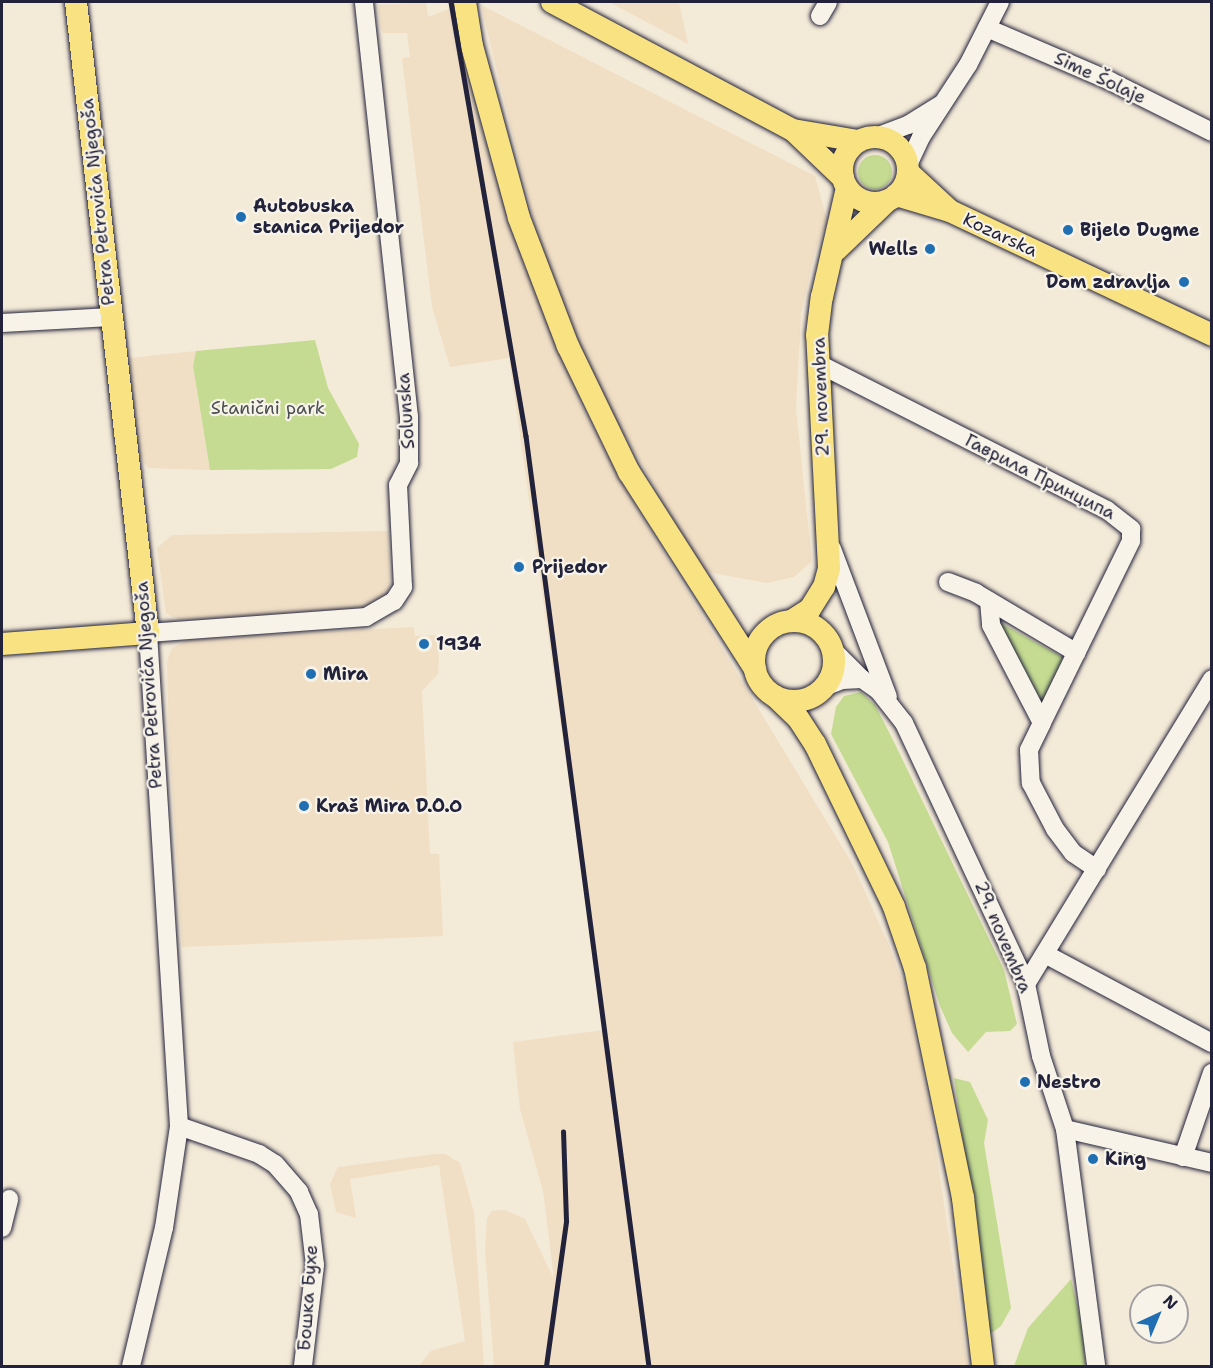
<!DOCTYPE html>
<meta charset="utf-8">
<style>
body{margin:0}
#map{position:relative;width:1213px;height:1368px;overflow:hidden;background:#f4ead8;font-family:"Shantell Sans",sans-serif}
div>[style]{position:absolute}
.built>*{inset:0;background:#f0dfc5}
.green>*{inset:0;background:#c4db91}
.round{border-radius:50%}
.roads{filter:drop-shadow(0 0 2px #22223b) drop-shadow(0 0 2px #22223b)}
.minor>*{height:18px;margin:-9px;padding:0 9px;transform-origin:9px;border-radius:9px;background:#f7f3e8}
.major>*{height:22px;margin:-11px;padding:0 11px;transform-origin:11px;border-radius:11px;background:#f8e281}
.major>.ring{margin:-11px;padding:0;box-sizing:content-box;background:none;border:22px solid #f8e281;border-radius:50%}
.rail>*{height:4.5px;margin:-2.25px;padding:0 2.25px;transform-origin:2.25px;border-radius:2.25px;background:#22223b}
.dots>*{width:16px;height:16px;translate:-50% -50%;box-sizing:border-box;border:3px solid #f7f3e8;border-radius:50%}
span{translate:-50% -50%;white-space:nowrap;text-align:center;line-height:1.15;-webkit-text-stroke:4.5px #f7f3e8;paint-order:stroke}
.street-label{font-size:18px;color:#22223b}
.poi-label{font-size:18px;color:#22223b;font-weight:700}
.left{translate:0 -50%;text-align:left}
.right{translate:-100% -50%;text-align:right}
.park-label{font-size:18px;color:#4a5050}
.frame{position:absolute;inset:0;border:3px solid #22223b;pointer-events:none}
.north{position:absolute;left:1129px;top:1284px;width:60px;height:60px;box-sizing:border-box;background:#f7f3e8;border:2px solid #a29fa3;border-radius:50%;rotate:44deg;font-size:16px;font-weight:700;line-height:24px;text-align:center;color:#22223b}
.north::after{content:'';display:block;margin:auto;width:21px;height:27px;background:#1f6fb2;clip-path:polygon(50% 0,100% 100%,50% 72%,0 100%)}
</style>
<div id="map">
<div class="built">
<i style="clip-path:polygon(426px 2px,428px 17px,456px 6px,477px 111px,513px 235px,585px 412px,620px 480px,853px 865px,888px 943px,907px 994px,929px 1103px,968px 1366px,494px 1366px,485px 1250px,487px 1218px,492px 1211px,505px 1210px,525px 1219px,554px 1279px,543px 1191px,520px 1109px,513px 1042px,604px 1030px,509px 358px,450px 367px,432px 307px,402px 58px,410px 57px,407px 33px,383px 33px,380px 25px,378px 5px)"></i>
<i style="clip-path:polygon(609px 2px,679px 2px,688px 44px)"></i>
<i style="clip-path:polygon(481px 5px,815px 176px,827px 220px,814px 256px,801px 313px,796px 408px,812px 561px,794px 577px,767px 583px,702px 571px,600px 391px,542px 255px)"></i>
<i style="clip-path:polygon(196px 351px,193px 367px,210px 470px,148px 468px,137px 452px,129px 358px)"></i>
<i style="clip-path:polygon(388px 531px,390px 586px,387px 596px,366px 611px,179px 620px,166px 613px,157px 548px,172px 535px)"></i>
<i style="clip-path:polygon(414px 627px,415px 636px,436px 635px,439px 660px,438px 674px,422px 691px,430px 854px,439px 854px,443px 936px,182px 947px,169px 740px,167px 661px,172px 648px,191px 639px)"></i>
<i style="clip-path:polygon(435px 1154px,445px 1154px,460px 1163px,474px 1212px,484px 1366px,419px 1366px,431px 1351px,465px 1341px,439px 1165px,350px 1179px,356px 1218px,336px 1212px,330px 1184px,338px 1167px)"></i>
</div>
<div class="green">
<i class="round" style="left:858px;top:155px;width:34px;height:34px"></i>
<i style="clip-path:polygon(315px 340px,328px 388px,359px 444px,357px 457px,331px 469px,210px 470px,193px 366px,196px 351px)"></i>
<i style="clip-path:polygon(999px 622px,1064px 658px,1043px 704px)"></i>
<i style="clip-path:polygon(861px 692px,875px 705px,894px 742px,1004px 970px,1017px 1024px,1010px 1031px,986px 1032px,968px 1052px,952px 1033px,940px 1006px,888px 842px,831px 734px,836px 707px,844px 696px)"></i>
<i style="clip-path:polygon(954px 1078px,970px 1082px,988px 1120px,984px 1143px,1011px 1308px,1001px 1326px,990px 1334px)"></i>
<i style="clip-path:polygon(1071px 1279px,1083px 1331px,1085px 1366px,1014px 1366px,1028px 1328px)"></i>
</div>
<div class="roads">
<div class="minor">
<i style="left:820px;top:16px;width:16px;rotate:-60deg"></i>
<i style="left:987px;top:28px;width:134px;rotate:23.3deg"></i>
<i style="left:1110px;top:81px;width:114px;rotate:26.6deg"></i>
<i style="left:879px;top:136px;width:31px;rotate:-21deg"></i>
<i style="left:908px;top:125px;width:38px;rotate:-32deg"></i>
<i style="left:908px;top:165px;width:31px;rotate:-65deg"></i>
<i style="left:921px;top:137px;width:86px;rotate:-56.9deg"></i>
<i style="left:968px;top:65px;width:71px;rotate:-63.1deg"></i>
<i style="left:2px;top:323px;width:109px;rotate:-3.2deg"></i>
<i style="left:819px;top:364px;width:323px;rotate:26.9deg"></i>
<i style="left:1107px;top:510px;width:31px;rotate:38deg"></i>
<i style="left:1131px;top:529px;width:12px;rotate:90deg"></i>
<i style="left:1131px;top:541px;width:203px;rotate:116.1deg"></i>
<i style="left:832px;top:549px;width:158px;rotate:69.3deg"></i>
<i style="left:948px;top:582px;width:30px;rotate:21deg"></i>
<i style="left:976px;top:593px;width:117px;rotate:30.7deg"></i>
<i style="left:989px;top:601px;width:24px;rotate:85deg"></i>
<i style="left:991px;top:625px;width:110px;rotate:62.5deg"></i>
<i style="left:1042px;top:723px;width:30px;rotate:116deg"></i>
<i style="left:1029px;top:750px;width:33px;rotate:87deg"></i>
<i style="left:1031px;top:783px;width:52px;rotate:62.4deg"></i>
<i style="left:1055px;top:829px;width:30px;rotate:53deg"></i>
<i style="left:1073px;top:853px;width:29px;rotate:34deg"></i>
<i style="left:833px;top:650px;width:41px;rotate:45deg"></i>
<i style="left:862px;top:679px;width:19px;rotate:35deg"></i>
<i style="left:878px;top:690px;width:42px;rotate:51.8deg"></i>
<i style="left:904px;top:723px;width:288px;rotate:64.9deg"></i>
<i style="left:1026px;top:984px;width:74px;rotate:78.2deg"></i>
<i style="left:1041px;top:1056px;width:77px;rotate:71.8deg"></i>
<i style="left:1065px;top:1129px;width:239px;rotate:82.5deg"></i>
<i style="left:824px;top:687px;width:19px;rotate:-21deg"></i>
<i style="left:842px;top:680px;width:20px;rotate:-3deg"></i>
<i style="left:1045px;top:954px;width:189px;rotate:28.1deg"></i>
<i style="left:1026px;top:984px;width:357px;rotate:-58.6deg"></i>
<i style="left:179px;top:1126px;width:85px;rotate:19.3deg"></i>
<i style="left:259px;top:1154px;width:19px;rotate:32deg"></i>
<i style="left:275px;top:1164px;width:37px;rotate:49deg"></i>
<i style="left:299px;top:1192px;width:24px;rotate:66deg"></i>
<i style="left:309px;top:1214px;width:51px;rotate:83.3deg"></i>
<i style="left:315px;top:1265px;width:102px;rotate:96.8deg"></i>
<i style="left:1065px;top:1129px;width:151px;rotate:13deg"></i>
<i style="left:1183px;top:1157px;width:89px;rotate:-71deg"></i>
<i style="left:2px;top:1228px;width:30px;rotate:-76deg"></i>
<i style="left:131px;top:1366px;width:142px;rotate:-76.6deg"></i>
<i style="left:164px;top:1228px;width:103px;rotate:-81.6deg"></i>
<i style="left:179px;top:1126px;width:494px;rotate:-93.6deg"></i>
<i style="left:148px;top:633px;width:219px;rotate:-4.2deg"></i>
<i style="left:366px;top:617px;width:32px;rotate:-30deg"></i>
<i style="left:394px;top:601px;width:17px;rotate:-57deg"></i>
<i style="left:403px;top:587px;width:102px;rotate:-92.8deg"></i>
<i style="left:398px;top:485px;width:25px;rotate:-63deg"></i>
<i style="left:409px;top:463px;width:46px;rotate:-90deg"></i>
<i style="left:409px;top:417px;width:417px;rotate:-96.2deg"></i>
</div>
<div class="major">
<i style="left:465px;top:2px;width:45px;rotate:81deg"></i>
<i style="left:472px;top:46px;width:178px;rotate:74.7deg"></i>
<i style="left:519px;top:218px;width:137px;rotate:69.1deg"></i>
<i style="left:568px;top:346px;width:140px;rotate:64.2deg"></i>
<i style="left:629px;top:472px;width:234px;rotate:57.4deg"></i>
<i style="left:552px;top:2px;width:273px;rotate:28deg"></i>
<i style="left:793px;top:130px;width:66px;rotate:9.6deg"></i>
<i style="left:794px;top:131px;width:68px;rotate:43.8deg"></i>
<i class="ring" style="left:842px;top:137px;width:44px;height:44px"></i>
<i style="left:908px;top:172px;width:56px;rotate:42.8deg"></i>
<i style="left:896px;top:195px;width:56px;rotate:16.5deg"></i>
<i style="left:950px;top:211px;width:290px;rotate:25.3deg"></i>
<i style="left:836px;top:250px;width:71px;rotate:-43.9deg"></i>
<i style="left:793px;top:620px;width:20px;rotate:-33deg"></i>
<i style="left:810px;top:609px;width:26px;rotate:-58deg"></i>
<i style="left:824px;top:587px;width:20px;rotate:-75deg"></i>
<i style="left:829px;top:568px;width:233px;rotate:-92.9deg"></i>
<i style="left:817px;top:335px;width:38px;rotate:-83deg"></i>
<i style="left:822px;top:297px;width:112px;rotate:-77.1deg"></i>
<i class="ring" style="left:754px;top:621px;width:58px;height:58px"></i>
<i style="left:2px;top:644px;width:146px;rotate:-4.3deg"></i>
<i style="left:148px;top:633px;width:635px;rotate:-96.51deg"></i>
<i style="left:776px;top:697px;width:30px;rotate:44deg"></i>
<i style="left:798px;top:718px;width:31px;rotate:57deg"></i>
<i style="left:815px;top:744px;width:181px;rotate:64.1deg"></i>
<i style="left:894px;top:907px;width:65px;rotate:71deg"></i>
<i style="left:915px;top:968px;width:235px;rotate:78.2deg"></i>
<i style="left:963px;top:1198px;width:169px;rotate:83.2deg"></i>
</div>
</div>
<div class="rail">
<i style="left:451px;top:2px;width:440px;rotate:80.2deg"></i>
<i style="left:526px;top:436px;width:938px;rotate:82.47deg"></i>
<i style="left:546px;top:1366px;width:146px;rotate:-82.1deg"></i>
<i style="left:566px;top:1221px;width:89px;rotate:-91.9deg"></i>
</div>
<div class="dots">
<i style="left:241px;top:217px;background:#1f6fb2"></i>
<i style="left:1068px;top:230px;background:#1f6fb2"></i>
<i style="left:930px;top:249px;background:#1f6fb2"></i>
<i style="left:1184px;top:282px;background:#1f6fb2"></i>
<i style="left:519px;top:567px;background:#1f6fb2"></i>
<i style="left:424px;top:644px;background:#1f6fb2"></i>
<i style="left:311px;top:674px;background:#1f6fb2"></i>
<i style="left:304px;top:806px;background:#1f6fb2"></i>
<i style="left:1025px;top:1082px;background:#1f6fb2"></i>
<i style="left:1093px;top:1159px;background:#1f6fb2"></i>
</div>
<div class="street-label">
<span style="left:1100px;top:78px;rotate:25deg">Sime Šolaje</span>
<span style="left:98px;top:202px;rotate:-96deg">Petra Petrovića Njegoša</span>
<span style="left:1000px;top:235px;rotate:25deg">Kozarska</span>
<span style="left:821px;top:397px;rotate:-92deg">29. novembra</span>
<span style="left:406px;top:411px;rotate:-94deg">Solunska</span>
<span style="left:1040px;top:477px;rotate:27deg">Гаврила Принципа</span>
<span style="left:149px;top:685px;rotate:-94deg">Petra Petrovića Njegoša</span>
<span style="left:1003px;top:937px;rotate:67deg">29. novembra</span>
<span style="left:308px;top:1298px;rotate:-86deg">Бошка Бухе</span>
</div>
<div class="poi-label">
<span class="left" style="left:253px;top:217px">Autobuska<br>stanica Prijedor</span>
<span class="left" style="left:1080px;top:230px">Bijelo Dugme</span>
<span class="right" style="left:918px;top:249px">Wells</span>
<span class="right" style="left:1170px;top:282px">Dom zdravlja</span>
<span class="left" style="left:532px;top:567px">Prijedor</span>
<span class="left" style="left:436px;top:644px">1934</span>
<span class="left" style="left:323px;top:674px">Mira</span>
<span class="left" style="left:316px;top:806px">Kraš Mira D.O.O</span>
<span class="left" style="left:1037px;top:1082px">Nestro</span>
<span class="left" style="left:1105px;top:1159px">King</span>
</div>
<div class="park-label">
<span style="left:268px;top:408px">Stanični park</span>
</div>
<div class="frame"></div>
<div class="north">N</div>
</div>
